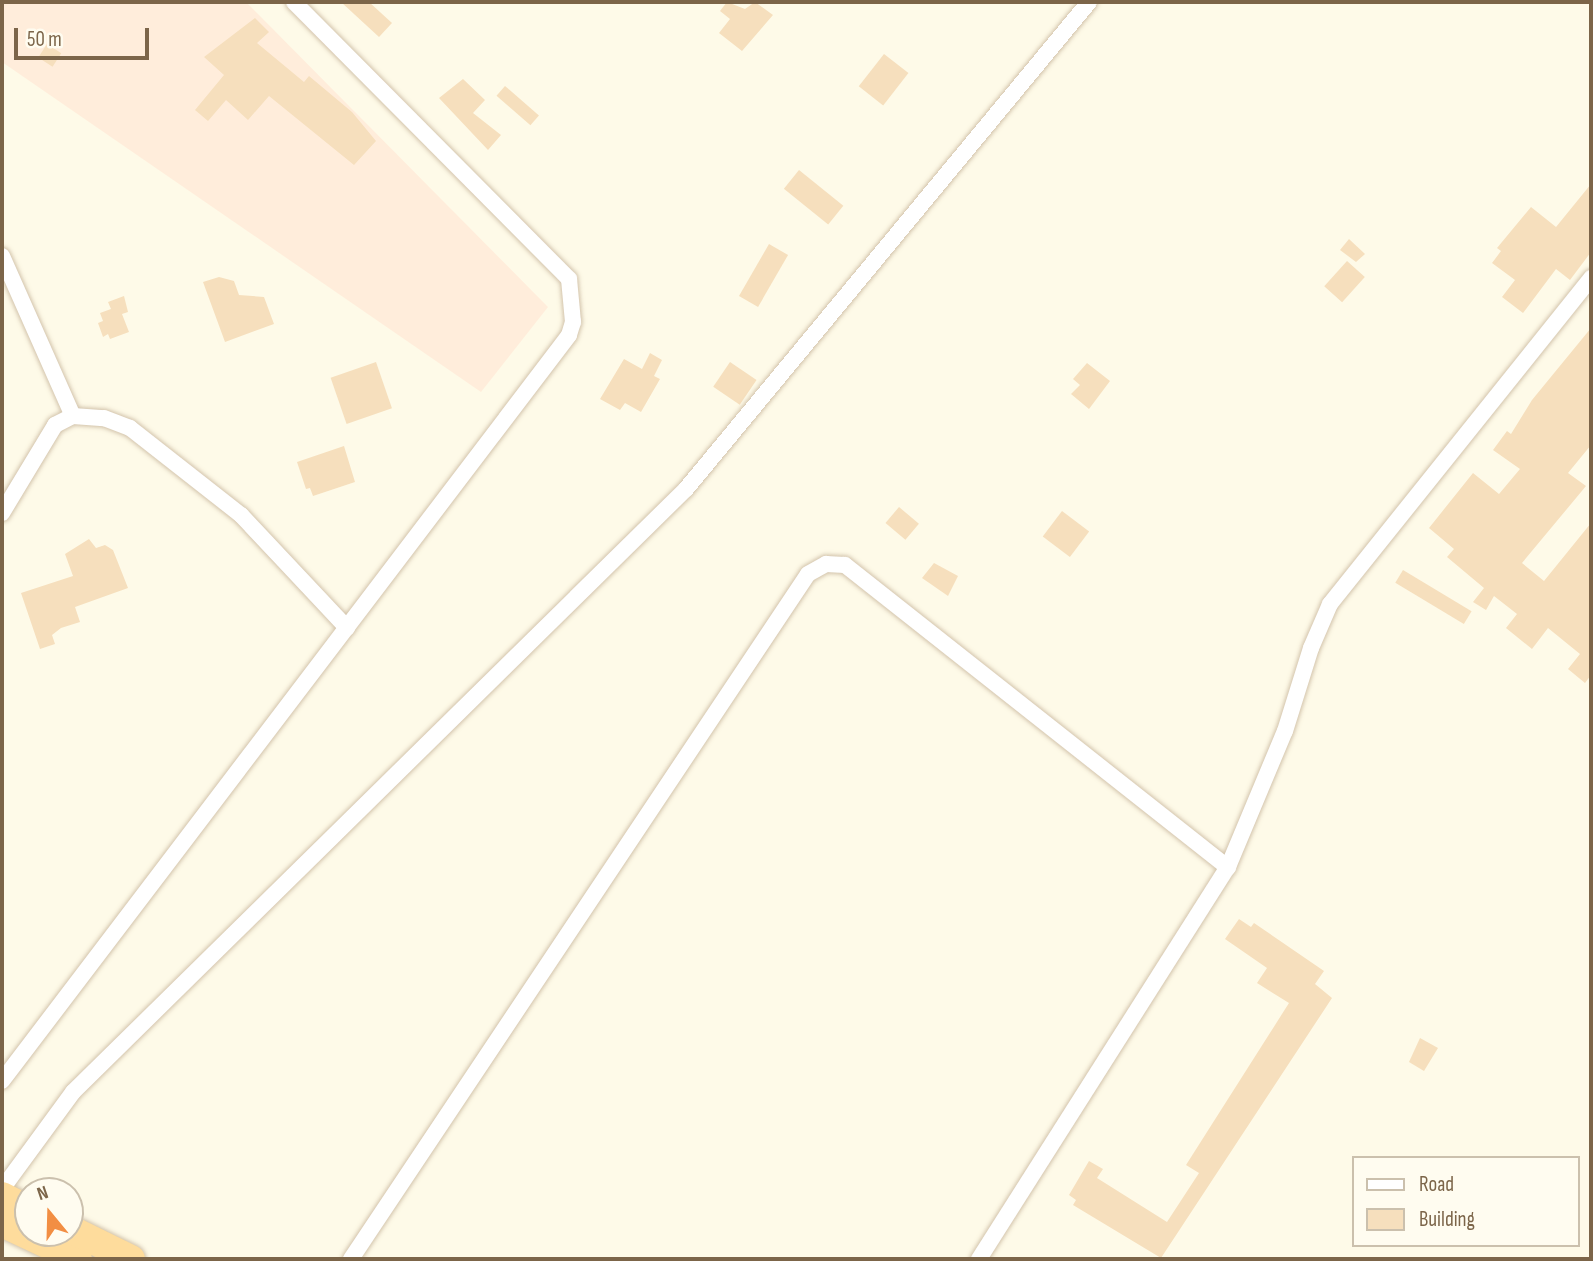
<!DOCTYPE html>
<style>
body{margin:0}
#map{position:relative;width:1593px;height:1261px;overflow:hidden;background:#fefae8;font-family:"Sofia Sans Condensed",sans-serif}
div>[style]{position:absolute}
.commercial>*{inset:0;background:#ffeddb}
.building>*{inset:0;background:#f6dfbd;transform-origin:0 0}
.roads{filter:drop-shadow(0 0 2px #d3c4ac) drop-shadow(0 0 2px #d3c4ac)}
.minor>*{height:16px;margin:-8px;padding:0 8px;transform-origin:8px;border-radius:8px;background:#fff}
.trunk>*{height:28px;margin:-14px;padding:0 14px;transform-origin:14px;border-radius:14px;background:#fedc9c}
span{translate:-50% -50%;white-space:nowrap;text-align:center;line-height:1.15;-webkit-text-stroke:6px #fffcf0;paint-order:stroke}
.frame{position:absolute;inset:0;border:4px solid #7c6549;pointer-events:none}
.legend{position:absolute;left:1352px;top:1156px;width:228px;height:91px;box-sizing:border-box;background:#fffcf0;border:2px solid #cbc0ad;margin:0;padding:9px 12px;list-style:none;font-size:21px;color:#7c6549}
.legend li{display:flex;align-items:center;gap:14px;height:35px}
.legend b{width:35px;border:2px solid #cbc0ad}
.north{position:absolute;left:14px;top:1177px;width:70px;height:70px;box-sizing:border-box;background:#fffcf0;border:2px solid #cbc0ad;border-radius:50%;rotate:341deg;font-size:19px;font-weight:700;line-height:28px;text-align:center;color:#7c6549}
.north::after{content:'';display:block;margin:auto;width:24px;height:32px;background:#f28e43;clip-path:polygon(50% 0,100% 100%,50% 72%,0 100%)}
.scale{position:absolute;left:14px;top:28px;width:135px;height:32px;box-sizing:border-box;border:4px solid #7c6549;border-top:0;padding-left:9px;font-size:21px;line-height:24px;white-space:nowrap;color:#7c6549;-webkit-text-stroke:5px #fffcf0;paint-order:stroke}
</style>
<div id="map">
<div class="commercial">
<i style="clip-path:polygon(2px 2px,246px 2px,548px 307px,481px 392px,2px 62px)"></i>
</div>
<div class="building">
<i style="clip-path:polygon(341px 2px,369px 2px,392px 23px,379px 37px)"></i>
<i style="clip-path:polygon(727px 2px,745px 9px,755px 2px,773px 15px,742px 51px,719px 33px,730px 19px,720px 11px)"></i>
<i style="clip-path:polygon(255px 18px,269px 32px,257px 43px,304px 82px,309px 76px,352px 112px,376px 141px,354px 165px,269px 96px,248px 120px,226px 100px,208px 121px,195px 110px,224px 75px,204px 57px)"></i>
<i style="left:47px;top:44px;width:17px;height:16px;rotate:33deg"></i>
<i style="left:884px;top:54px;width:31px;height:41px;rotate:38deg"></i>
<i style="clip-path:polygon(463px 79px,485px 100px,473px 113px,501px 135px,488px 150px,439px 98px)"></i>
<i style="left:505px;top:86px;width:45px;height:13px;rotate:41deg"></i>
<i style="left:799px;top:170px;width:57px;height:24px;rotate:39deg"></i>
<i style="clip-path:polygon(1591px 184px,1591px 252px,1570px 280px,1556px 269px,1523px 313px,1502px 297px,1515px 280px,1492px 263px,1501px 251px,1497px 248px,1531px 207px,1556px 227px)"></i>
<i style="clip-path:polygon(1349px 239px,1365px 254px,1356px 262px,1340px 250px)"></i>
<i style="left:769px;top:244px;width:22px;height:60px;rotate:30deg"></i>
<i style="left:1347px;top:261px;width:24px;height:34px;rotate:42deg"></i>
<i style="clip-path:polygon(219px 277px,234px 281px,239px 295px,264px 297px,274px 324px,225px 342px,203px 282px)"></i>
<i style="clip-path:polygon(124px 296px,128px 312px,122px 314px,129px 332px,110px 339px,108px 334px,103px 337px,98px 323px,103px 321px,100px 313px,111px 309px,108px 302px)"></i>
<i style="clip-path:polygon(1591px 328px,1591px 445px,1568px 473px,1586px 486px,1522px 563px,1544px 581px,1591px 523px,1591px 675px,1585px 683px,1568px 669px,1580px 654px,1548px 628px,1532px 649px,1506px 628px,1517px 614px,1494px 596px,1486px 610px,1473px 602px,1484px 588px,1447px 557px,1454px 549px,1429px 528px,1473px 473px,1499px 494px,1520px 469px,1493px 450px,1507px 431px,1511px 434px,1532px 400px)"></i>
<i style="clip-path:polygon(650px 353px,662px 360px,654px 376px,660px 379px,641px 412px,625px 403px,620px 410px,600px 399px,624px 359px,642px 369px)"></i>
<i style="left:376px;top:362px;width:49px;height:48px;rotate:71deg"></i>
<i style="left:730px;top:362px;width:32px;height:30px;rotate:34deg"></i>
<i style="clip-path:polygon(1087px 363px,1110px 381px,1089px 409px,1071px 394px,1080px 385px,1073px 379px)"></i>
<i style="clip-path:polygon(344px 446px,355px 482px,313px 496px,310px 488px,306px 489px,297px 462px)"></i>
<i style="left:899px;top:507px;width:26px;height:21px;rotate:40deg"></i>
<i style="left:1062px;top:511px;width:34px;height:32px;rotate:37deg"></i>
<i style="clip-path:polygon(89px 539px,96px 548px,105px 545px,113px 550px,128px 588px,75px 607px,80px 622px,61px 628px,52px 635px,55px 644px,40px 649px,21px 593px,73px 576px,65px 554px)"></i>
<i style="clip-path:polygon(934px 563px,958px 576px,948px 596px,922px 578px)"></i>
<i style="left:1403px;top:570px;width:80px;height:15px;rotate:31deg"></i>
<i style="clip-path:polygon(1239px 919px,1251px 927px,1254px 923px,1324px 971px,1315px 984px,1332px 998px,1161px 1258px,1073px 1205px,1076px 1200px,1069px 1195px,1089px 1161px,1103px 1169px,1097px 1178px,1167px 1222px,1199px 1173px,1186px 1165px,1289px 1003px,1257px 983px,1267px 968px,1225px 939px)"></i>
<i style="clip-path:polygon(1420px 1038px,1438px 1048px,1424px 1071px,1409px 1062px)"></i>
</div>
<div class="roads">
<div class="minor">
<i style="left:2px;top:256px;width:175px;rotate:66.1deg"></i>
<i style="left:2px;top:513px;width:103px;rotate:-58.9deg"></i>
<i style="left:55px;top:425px;width:20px;rotate:-27deg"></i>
<i style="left:73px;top:416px;width:31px;rotate:4deg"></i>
<i style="left:104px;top:418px;width:28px;rotate:21deg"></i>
<i style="left:130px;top:428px;width:141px;rotate:38.1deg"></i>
<i style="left:241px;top:515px;width:155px;rotate:46.8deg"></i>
<i style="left:2px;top:1081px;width:937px;rotate:-52.76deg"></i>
<i style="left:569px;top:335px;width:14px;rotate:-73deg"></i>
<i style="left:573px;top:322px;width:43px;rotate:-95.3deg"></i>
<i style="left:569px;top:279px;width:390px;rotate:-134.8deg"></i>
<i style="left:2px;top:1189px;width:120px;rotate:-53.8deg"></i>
<i style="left:73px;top:1092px;width:860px;rotate:-44.53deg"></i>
<i style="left:686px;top:489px;width:632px;rotate:-50.39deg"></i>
<i style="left:351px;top:1259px;width:823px;rotate:-56.29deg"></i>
<i style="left:808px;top:574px;width:21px;rotate:-29deg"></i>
<i style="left:826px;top:564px;width:19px;rotate:3deg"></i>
<i style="left:845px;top:565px;width:488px;rotate:38.3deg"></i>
<i style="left:979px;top:1259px;width:464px;rotate:-57.6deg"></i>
<i style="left:1228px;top:867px;width:147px;rotate:-67.3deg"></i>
<i style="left:1285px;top:731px;width:87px;rotate:-72.6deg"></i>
<i style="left:1311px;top:648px;width:48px;rotate:-66.6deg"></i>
<i style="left:1330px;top:604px;width:418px;rotate:-51.3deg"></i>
</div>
<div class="trunk">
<i style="left:2px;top:1196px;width:29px;rotate:27deg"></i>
<i style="left:2px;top:1223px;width:84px;rotate:25.3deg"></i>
<i style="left:70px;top:1229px;width:68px;rotate:26.2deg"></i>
</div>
</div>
<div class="frame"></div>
<ul class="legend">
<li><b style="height:9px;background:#fff"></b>Road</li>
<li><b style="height:19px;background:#f6dfbd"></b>Building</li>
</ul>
<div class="north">N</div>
<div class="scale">50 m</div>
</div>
